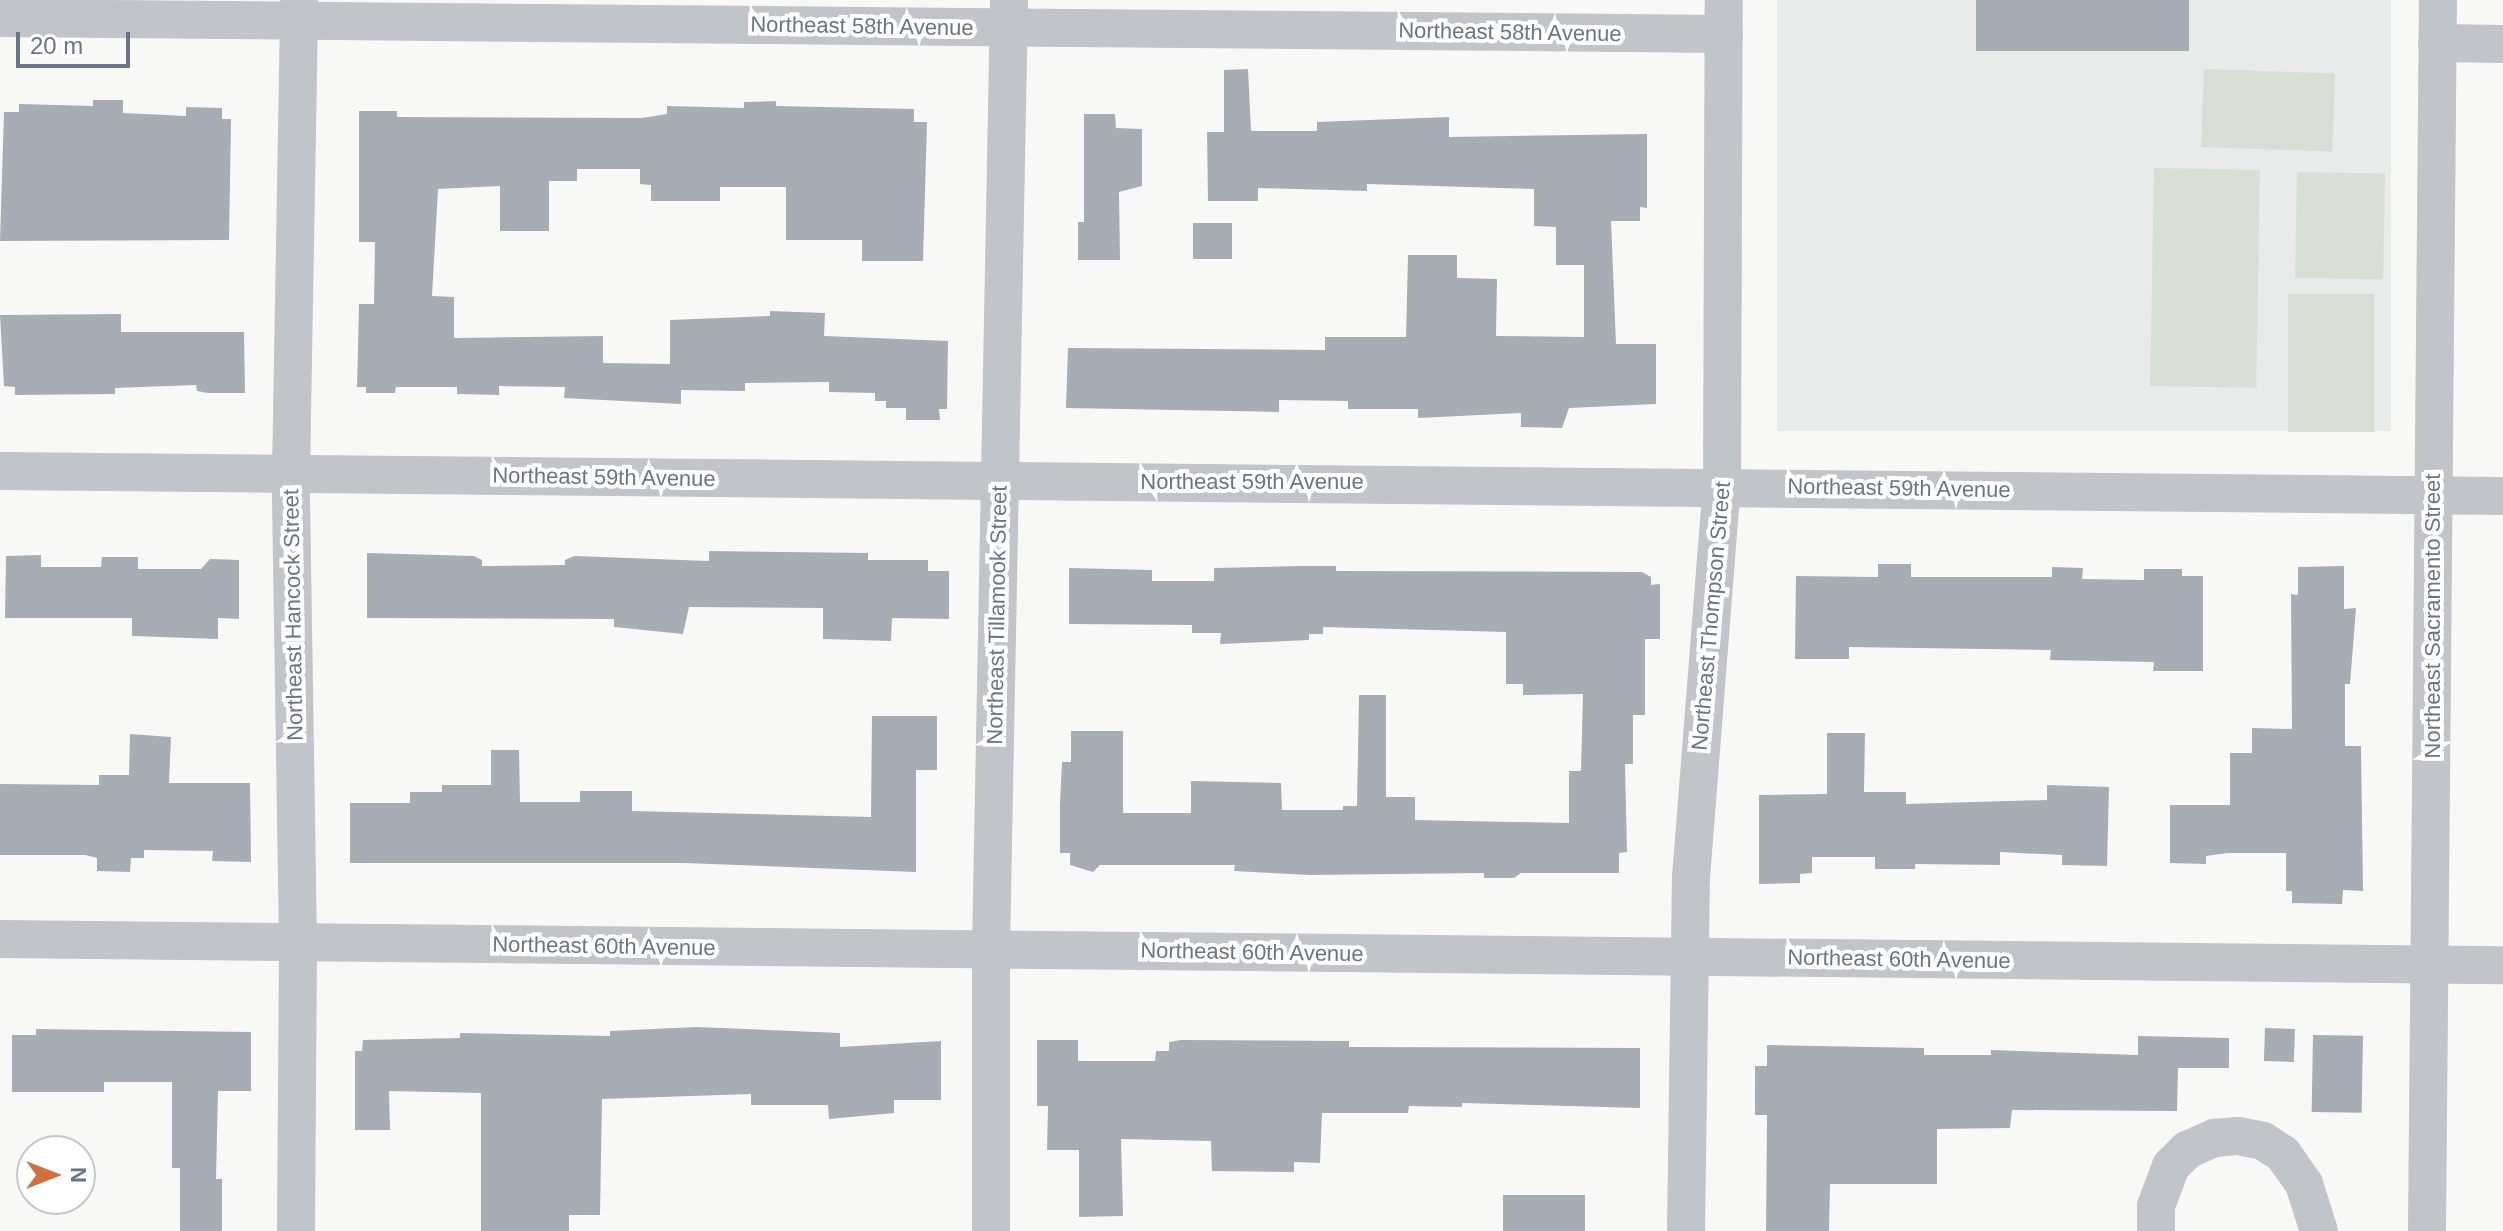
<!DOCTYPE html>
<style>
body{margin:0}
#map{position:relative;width:2503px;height:1231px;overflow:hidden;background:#f8f9f7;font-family:Helvetica,sans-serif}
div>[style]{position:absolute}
.built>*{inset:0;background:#e9eaea;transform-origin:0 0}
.green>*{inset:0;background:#d8ddd6;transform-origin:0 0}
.building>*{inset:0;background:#a7adb4;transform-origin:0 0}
.minor>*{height:38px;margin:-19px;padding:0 19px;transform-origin:19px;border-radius:19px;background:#c1c4c8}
span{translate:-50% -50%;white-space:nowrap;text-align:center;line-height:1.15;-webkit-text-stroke:8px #fff;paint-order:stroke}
.street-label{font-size:22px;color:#6b7684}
.north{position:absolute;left:16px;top:1135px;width:80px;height:80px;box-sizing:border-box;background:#fff;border:2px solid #c4c8ce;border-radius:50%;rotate:90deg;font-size:22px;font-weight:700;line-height:32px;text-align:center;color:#6b7684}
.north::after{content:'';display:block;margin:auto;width:28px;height:36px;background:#cf7240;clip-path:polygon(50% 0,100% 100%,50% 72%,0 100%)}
.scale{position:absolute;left:16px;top:32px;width:114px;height:36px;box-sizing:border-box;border:4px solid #6b7684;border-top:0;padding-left:10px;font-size:24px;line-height:28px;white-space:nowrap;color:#6b7684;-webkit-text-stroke:6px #fff;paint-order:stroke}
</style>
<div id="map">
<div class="built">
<i style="left:1777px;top:0;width:614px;height:431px"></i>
</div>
<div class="green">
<i style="left:2204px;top:69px;width:131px;height:78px;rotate:2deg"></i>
<i style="left:2154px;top:168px;width:106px;height:218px;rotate:1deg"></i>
<i style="left:2297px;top:172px;width:88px;height:106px;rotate:1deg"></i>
<i style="left:2288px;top:294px;width:86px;height:138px"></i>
</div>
<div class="building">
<i style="left:1976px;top:0;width:213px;height:51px"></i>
<i style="clip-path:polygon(1248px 69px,1251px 131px,1317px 131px,1317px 122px,1449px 117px,1449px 137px,1647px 134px,1647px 208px,1640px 207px,1640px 221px,1611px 221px,1616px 344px,1656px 344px,1656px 404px,1569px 408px,1562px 428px,1521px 427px,1521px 413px,1418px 418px,1418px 409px,1348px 409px,1348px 401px,1279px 400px,1279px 412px,1066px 408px,1068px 348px,1325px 350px,1325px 337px,1406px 337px,1408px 255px,1457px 255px,1457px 278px,1497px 279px,1496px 336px,1584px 337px,1584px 265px,1556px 265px,1556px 227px,1534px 226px,1534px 189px,1367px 184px,1367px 191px,1258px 188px,1258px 201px,1208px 201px,1207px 132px,1224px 132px,1224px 70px)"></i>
<i style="clip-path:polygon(93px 100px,123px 100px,123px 113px,186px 116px,186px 107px,222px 108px,222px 119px,231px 119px,229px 240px,0 241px,4px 112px,19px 112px,19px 104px,93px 106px)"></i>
<i style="clip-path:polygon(776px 101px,776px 106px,914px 109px,914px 122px,927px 122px,923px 261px,862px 261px,862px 240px,786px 240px,786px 187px,720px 187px,720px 201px,651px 201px,651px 185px,640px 184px,640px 169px,577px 169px,577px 181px,549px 181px,549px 231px,500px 231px,500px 186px,438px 189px,432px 296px,454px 297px,454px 338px,603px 336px,603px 363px,670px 364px,670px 320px,770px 316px,770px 311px,825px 313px,824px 336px,948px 341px,947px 409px,939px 409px,940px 420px,906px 420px,906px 408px,886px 408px,886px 401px,875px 401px,875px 393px,829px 392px,829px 382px,745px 383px,745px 391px,681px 390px,681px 404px,564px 398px,565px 387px,499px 386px,499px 395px,457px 394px,457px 387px,396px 387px,395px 393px,366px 393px,366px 387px,357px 387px,359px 304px,374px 304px,375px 242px,359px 242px,359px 111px,397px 111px,397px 117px,642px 118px,667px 114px,667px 106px,744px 108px,744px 102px)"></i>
<i style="clip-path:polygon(1084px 114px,1115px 114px,1116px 128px,1142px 129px,1142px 186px,1119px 192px,1120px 260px,1078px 260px,1078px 222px,1084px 222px)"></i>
<i style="left:1193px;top:223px;width:39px;height:36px"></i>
<i style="clip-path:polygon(121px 314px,121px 332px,244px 332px,245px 393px,208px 393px,197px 391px,196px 385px,115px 388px,115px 394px,15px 395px,15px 387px,4px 386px,0 315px)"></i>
<i style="clip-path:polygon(709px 551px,868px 553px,868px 560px,928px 560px,928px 571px,949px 571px,949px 619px,892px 618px,891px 641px,823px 639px,823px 608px,689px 607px,683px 634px,614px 627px,614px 619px,367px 618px,367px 553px,474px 556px,482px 560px,482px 566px,565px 565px,565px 560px,574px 556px,709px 561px)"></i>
<i style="clip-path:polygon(41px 555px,41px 567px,101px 567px,102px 557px,138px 557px,138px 569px,201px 569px,210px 559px,239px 560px,239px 619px,218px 618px,218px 639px,132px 636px,132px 618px,5px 618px,6px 556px)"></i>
<i style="clip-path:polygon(1878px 564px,1911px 564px,1911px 577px,2052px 577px,2052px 567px,2083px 568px,2082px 579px,2144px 580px,2144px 569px,2182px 569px,2182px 576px,2203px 576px,2203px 671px,2153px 671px,2154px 662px,2050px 660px,2051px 650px,1849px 647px,1849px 659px,1795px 659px,1796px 576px,1878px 577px)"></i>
<i style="clip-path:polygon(1300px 566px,1336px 566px,1336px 571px,1642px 572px,1651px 577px,1651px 585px,1660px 584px,1660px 639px,1645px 639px,1645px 715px,1633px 715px,1633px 764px,1625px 764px,1627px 852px,1619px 853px,1619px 873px,1521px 873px,1514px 878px,1484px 878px,1484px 873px,1310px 875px,1234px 871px,1235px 865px,1100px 865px,1093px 872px,1070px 865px,1070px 853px,1060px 853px,1060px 804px,1062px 762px,1071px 762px,1071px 731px,1123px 731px,1123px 813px,1191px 813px,1191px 781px,1281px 783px,1282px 810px,1343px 810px,1343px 806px,1357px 806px,1359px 695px,1386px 695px,1386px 797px,1415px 797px,1415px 820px,1569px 823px,1569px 771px,1581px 771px,1583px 694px,1523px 695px,1523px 684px,1506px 684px,1506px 632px,1323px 627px,1323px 634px,1309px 634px,1309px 640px,1220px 644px,1221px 633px,1192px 633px,1192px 625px,1069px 624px,1069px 568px,1152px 570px,1152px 581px,1214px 581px,1214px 568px)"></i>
<i style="clip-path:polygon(2344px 566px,2344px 609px,2356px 608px,2350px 684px,2345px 684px,2345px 746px,2361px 746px,2363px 891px,2343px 890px,2342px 904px,2292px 903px,2292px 891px,2286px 891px,2286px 853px,2228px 853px,2206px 856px,2206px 864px,2170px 863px,2170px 805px,2230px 805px,2230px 753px,2252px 753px,2252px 728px,2292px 729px,2291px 594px,2298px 595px,2298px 567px)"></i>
<i style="clip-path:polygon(872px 716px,937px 716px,937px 770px,916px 770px,916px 872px,684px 863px,350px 863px,350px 803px,410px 803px,410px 792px,442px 792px,442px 785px,491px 785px,491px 750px,519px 750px,520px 802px,580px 802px,580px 791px,632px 791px,632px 811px,871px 817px)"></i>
<i style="clip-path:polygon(1827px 733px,1865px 733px,1864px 792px,1906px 792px,1906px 804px,2047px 800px,2047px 785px,2109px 787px,2107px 866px,2062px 865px,2062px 855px,2000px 852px,2000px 865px,1915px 864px,1915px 869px,1875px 869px,1875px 857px,1812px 857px,1812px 873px,1800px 874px,1800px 883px,1759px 884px,1759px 795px,1827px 794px)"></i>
<i style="clip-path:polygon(130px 734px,171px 737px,169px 783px,250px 783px,251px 862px,212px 861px,213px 851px,144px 850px,144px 858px,131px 858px,130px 872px,97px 871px,97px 858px,85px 855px,0 855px,0 784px,99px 785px,99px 775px,129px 775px)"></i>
<i style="clip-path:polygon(696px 1027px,840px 1033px,840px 1047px,941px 1041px,941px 1100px,894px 1100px,894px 1113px,829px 1119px,828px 1105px,751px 1105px,751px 1094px,602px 1099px,600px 1215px,569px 1215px,569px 1231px,481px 1231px,481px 1093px,389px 1091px,390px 1130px,355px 1130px,355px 1051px,362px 1051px,363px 1040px,460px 1038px,460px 1033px,610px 1036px,610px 1031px)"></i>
<i style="left:2265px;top:1028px;width:30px;height:33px;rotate:2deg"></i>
<i style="clip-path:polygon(36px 1029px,251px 1032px,251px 1091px,218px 1091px,216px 1179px,222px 1179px,222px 1231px,180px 1231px,180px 1168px,172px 1168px,172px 1082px,104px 1082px,104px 1092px,12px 1092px,12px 1035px,36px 1035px)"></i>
<i style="left:2313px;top:1035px;width:50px;height:77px;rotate:1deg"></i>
<i style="clip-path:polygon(2138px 1036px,2229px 1038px,2229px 1068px,2178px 1068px,2177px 1111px,2012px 1110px,2010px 1128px,1937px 1129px,1937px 1184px,1830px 1184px,1829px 1231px,1766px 1231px,1767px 1115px,1755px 1115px,1755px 1066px,1767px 1066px,1767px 1045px,1924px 1048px,1924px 1055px,1991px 1055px,1991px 1050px,2138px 1055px)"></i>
<i style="clip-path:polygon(1037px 1040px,1078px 1040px,1078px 1061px,1155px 1061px,1156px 1051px,1169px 1051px,1169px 1042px,1181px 1040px,1349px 1041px,1349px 1047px,1640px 1048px,1640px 1108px,1462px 1103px,1462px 1107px,1409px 1106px,1408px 1113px,1322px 1113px,1320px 1163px,1294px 1162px,1294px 1172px,1212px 1171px,1211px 1141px,1121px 1139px,1123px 1216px,1079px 1217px,1079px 1150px,1047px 1150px,1048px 1106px,1037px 1106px)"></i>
<i style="left:1503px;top:1195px;width:82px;height:36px"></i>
</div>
<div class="minor">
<i style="left:0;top:18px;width:1724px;rotate:0.53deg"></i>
<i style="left:2437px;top:43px;width:66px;rotate:0.9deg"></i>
<i style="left:0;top:471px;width:2503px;rotate:0.57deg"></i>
<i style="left:0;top:939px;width:2503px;rotate:0.6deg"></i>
<i style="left:296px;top:1231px;width:288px;rotate:-89.6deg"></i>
<i style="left:298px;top:943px;width:469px;rotate:-90.9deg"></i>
<i style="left:291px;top:474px;width:474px;rotate:-89deg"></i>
<i style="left:991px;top:1231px;width:282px;rotate:-90deg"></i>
<i style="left:991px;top:949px;width:949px;rotate:-88.91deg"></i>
<i style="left:1686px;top:1231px;width:354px;rotate:-89.2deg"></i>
<i style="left:1691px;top:877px;width:392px;rotate:-85.5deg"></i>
<i style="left:1722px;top:486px;width:486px;rotate:-89.8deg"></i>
<i style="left:2156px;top:1231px;width:25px;rotate:-90deg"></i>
<i style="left:2156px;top:1206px;width:43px;rotate:-69.4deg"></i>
<i style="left:2171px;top:1166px;width:23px;rotate:-45deg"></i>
<i style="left:2187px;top:1150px;width:30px;rotate:-24deg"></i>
<i style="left:2214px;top:1138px;width:24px;rotate:-5deg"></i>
<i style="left:2238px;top:1136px;width:25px;rotate:11deg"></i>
<i style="left:2263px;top:1141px;width:24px;rotate:33deg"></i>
<i style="left:2283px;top:1154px;width:37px;rotate:55deg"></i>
<i style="left:2304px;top:1184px;width:49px;rotate:72.3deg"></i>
<i style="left:2427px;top:1231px;width:1231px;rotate:-89.49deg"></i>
</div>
<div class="street-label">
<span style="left:862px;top:26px;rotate:1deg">Northeast 58th Avenue</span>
<span style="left:1510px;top:32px;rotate:1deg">Northeast 58th Avenue</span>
<span style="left:604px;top:477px;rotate:1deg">Northeast 59th Avenue</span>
<span style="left:1252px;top:482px">Northeast 59th Avenue</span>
<span style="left:1899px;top:488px;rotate:1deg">Northeast 59th Avenue</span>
<span style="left:293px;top:615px;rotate:-91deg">Northeast Hancock Street</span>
<span style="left:997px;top:615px;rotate:-89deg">Northeast Tillamook Street</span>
<span style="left:1711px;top:616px;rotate:-85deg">Northeast Thompson Street</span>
<span style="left:2433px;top:616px;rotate:-90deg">Northeast Sacramento Street</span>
<span style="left:604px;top:946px;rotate:1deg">Northeast 60th Avenue</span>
<span style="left:1252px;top:952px;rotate:1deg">Northeast 60th Avenue</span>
<span style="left:1899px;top:959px;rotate:1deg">Northeast 60th Avenue</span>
</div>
<div class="north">N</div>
<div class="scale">20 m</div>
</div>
